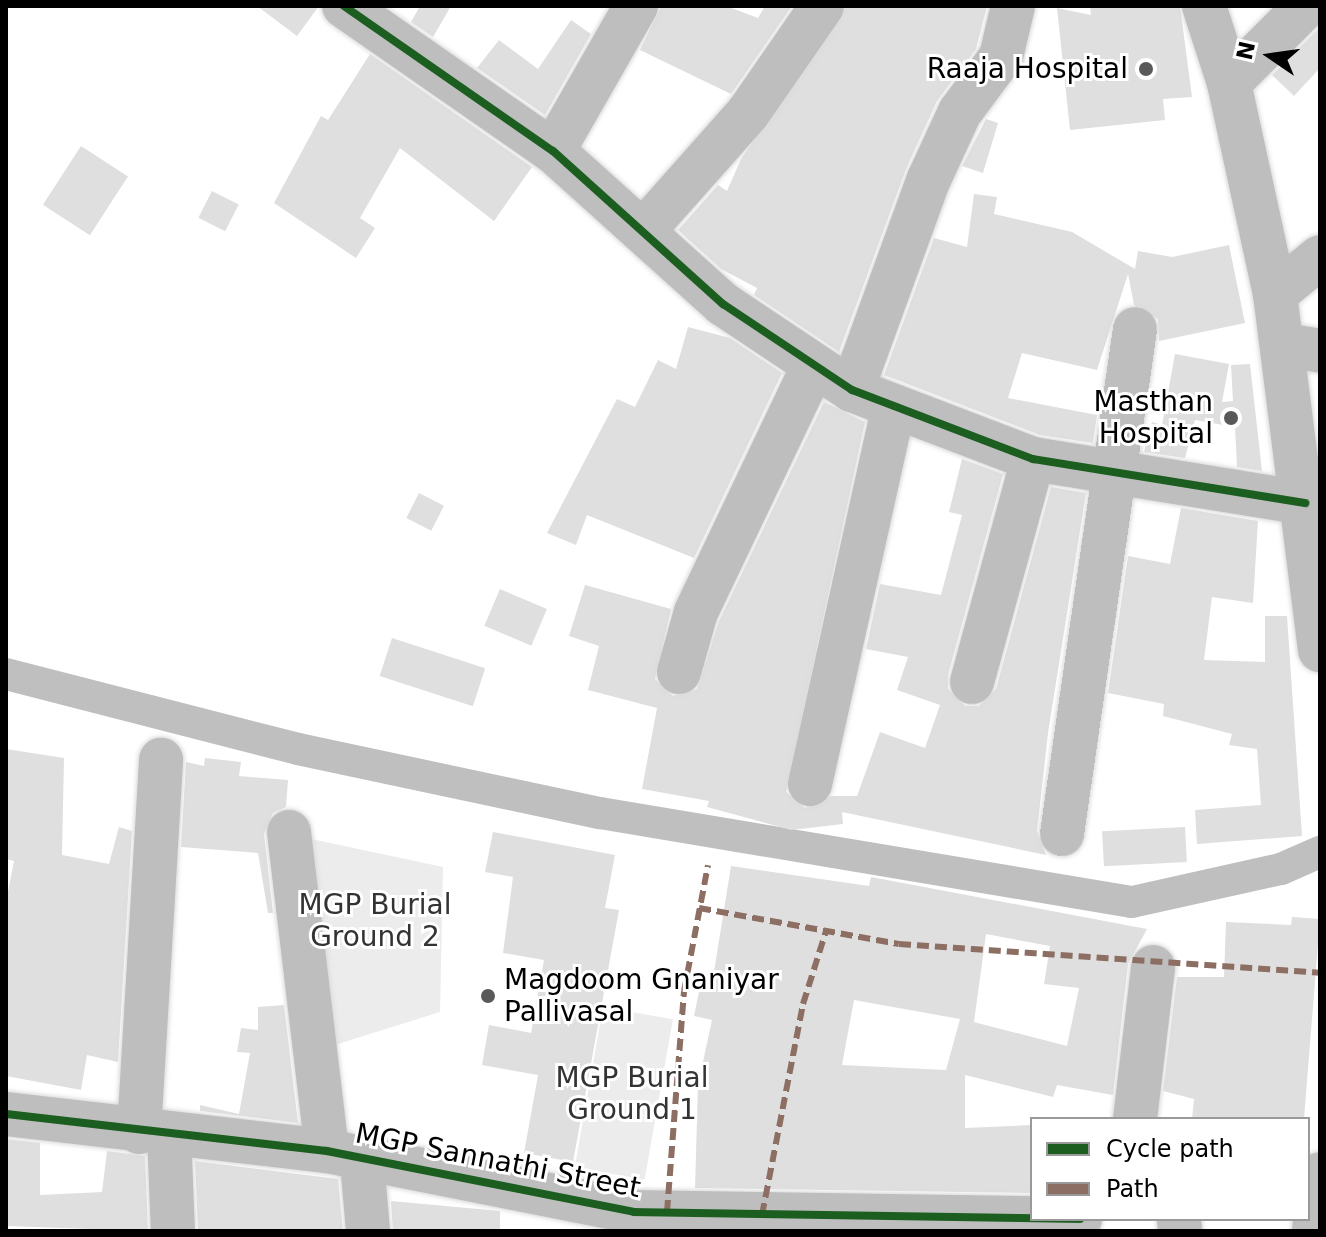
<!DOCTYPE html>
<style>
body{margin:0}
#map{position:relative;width:1326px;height:1237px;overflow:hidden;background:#fff;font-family:"DejaVu Sans",sans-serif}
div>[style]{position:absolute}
.green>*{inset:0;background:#ececec;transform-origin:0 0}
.canal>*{height:32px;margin:-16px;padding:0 16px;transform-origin:16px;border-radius:16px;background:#bfbfbf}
.building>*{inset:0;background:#dfdfdf;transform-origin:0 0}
.roads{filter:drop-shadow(0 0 2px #dbdbdb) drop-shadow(0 0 2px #dbdbdb)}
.minor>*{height:44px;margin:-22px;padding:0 22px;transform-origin:22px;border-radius:22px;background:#bebebe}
.major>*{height:44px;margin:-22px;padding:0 22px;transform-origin:22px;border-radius:22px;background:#bebebe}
.quiet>*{height:6px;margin-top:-3px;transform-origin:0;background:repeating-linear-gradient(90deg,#8d6e63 0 12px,transparent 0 18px)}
.cycleway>*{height:8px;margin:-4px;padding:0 4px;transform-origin:4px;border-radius:4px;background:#1b5e20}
.dots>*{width:22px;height:22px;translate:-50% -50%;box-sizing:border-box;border:4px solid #fff;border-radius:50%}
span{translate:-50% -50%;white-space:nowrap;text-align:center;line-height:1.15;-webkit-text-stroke:6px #fff;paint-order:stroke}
.poi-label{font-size:28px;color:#000}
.right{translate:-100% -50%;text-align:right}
.left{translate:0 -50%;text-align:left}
.park-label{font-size:28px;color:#333}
.street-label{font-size:28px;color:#000}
.frame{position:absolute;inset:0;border:8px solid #000;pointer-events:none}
.legend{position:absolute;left:1030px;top:1117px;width:280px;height:104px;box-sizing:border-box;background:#fff;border:2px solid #999;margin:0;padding:10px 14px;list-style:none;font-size:24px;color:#000}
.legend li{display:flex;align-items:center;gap:16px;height:40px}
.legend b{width:40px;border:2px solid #999}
.north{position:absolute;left:1230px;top:16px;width:80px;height:80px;-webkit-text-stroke:6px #fff;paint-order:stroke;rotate:283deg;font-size:22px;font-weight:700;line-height:32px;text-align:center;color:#000}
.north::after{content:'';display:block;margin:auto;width:28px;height:36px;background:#000;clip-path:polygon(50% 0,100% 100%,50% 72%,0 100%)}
</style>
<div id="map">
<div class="green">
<i style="clip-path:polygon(297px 836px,443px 867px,440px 1012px,322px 1049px)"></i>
<i style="left:603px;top:1007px;width:71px;height:163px;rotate:10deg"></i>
</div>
<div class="canal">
<i style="left:6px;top:674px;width:301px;rotate:14.4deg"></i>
<i style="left:298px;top:749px;width:309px;rotate:12deg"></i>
<i style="left:600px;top:813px;width:539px;rotate:9.5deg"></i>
<i style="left:1132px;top:902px;width:153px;rotate:-12.5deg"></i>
<i style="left:1281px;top:869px;width:43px;rotate:-23.6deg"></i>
</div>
<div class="building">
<i style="clip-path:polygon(257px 6px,319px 6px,297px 36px)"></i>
<i style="clip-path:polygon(420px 6px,451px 6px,433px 37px,411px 22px)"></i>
<i style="clip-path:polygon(661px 6px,726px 6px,758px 18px,765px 6px,792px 6px,731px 94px,640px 50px)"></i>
<i style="clip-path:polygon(847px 6px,987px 6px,976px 49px,937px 101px,906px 169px,839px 352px,754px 295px,757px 288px,721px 269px,678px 230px,718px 185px,727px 191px,741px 159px)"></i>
<i style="clip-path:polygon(1090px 6px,1180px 6px,1192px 97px,1163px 99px,1165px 120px,1070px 130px,1057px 8px,1091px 15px)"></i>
<i style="clip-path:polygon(571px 20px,591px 34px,545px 115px,477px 68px,499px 40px,538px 69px)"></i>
<i style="clip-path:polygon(1320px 27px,1320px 68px,1294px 96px,1272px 75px)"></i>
<i style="clip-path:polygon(370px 54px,532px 167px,494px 221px,400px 148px,360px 218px,375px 228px,356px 258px,274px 203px,321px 116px,328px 120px)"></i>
<i style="clip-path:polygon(986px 119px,998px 123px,983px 173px,962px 166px)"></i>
<i style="left:81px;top:146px;width:56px;height:70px;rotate:33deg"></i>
<i style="left:212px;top:191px;width:30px;height:30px;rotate:27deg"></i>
<i style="clip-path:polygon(974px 194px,997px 197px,994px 214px,1072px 232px,1135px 269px,1138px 251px,1172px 257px,1229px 245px,1245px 323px,1159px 341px,1158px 319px,1134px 305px,1128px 274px,1097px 370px,1022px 353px,1008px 398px,1097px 415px,1093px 443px,1040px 435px,884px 375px,934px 238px,967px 247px)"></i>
<i style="clip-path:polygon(688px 327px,730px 338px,782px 373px,694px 558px,587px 515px,576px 545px,547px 533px,617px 399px,635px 407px,658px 360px,676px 369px)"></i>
<i style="clip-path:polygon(1175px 354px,1229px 364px,1222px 402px,1233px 401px,1231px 365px,1250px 364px,1262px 471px,1237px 467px,1235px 427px,1195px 420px,1185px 458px,1144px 452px,1152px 422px,1162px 425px)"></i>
<i style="clip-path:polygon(824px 402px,865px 422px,786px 792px,805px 808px,831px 796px,857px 796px,880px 732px,925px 748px,940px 705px,897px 690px,908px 657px,866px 649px,880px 584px,941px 595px,962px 515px,949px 512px,962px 459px,1003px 474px,948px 675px,948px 689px,965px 706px,979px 706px,996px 689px,1051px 487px,1086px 493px,1048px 733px,1037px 831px,1046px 855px,842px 812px,843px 824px,791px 830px,707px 807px,709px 801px,642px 789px,657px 708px,588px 690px,599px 646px,569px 636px,585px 585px,671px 609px,655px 679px,673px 696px,697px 689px,719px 621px)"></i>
<i style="left:419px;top:493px;width:28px;height:28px;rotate:27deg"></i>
<i style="clip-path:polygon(1181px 508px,1258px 521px,1253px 603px,1212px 597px,1204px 660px,1265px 662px,1265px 616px,1287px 616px,1302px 836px,1197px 844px,1195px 810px,1261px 805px,1257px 749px,1229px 745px,1232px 734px,1163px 716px,1164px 704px,1108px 693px,1128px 556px,1170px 564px)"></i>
<i style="left:500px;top:589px;width:51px;height:40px;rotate:23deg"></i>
<i style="left:392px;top:638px;width:98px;height:40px;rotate:18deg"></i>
<i style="clip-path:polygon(6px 749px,64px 758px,62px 855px,109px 864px,119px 827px,132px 831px,118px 1062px,87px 1055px,81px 1090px,6px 1076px,6px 902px,14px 861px,6px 859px)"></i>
<i style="clip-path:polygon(205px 758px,241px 762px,239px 776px,288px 780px,286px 807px,273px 813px,264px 834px,273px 913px,268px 913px,258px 853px,181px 847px,186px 762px,204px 766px)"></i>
<i style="left:1185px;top:827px;width:35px;height:83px;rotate:87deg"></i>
<i style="clip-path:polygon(493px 832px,615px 855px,605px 908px,619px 910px,573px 1162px,524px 1153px,538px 1075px,482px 1065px,489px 1025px,531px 1033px,544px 960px,503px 953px,513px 877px,485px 872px)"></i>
<i style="clip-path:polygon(evenodd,731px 866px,869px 886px,871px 877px,1147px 929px,1128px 964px,1113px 1095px,1057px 1085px,1053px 1097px,965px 1075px,965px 1128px,1032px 1125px,1032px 1193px,695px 1188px,698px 1085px,712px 1020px,694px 1016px,701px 982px,712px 984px,731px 866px,986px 934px,1050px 946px,1044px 984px,1079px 988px,1067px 1046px,966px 1020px,974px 1022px,986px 934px,731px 866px,854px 1000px,960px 1019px,946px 1070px,842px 1065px,854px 1000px)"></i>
<i style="clip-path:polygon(1292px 917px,1320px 919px,1304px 1119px,1192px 1119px,1194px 1099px,1163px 1091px,1177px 977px,1224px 977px,1226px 922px,1291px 925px)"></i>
<i style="clip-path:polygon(284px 1005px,298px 1123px,200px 1111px,200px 1105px,239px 1114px,250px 1053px,237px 1052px,241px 1028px,258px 1030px,258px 1007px)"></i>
<i style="clip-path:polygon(6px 1139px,40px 1143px,40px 1195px,102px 1192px,107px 1151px,145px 1156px,148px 1231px,6px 1226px)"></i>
<i style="clip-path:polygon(195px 1161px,338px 1179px,343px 1231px,198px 1231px)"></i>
<i style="clip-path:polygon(391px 1201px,500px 1211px,500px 1231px,393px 1231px)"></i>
</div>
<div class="roads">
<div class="minor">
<i style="left:344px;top:6px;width:254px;rotate:34.8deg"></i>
<i style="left:553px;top:151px;width:229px;rotate:42deg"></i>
<i style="left:723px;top:304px;width:155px;rotate:33.7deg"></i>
<i style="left:852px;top:390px;width:194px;rotate:20.9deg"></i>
<i style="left:1033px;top:459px;width:276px;rotate:9.2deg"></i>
<i style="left:1229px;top:83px;width:109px;rotate:-45deg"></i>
<i style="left:553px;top:151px;width:167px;rotate:-60.2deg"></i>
<i style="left:645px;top:229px;width:155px;rotate:-48.4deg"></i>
<i style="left:748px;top:113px;width:130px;rotate:-55.3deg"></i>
<i style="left:1275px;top:294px;width:58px;rotate:-39.4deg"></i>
<i style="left:1284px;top:345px;width:36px;rotate:9deg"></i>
<i style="left:852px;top:390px;width:225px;rotate:-70deg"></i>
<i style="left:929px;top:179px;width:74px;rotate:-65.2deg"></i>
<i style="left:960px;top:112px;width:69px;rotate:-53.3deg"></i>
<i style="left:1001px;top:57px;width:52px;rotate:-76.8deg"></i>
<i style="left:679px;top:672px;width:62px;rotate:-74.2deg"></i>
<i style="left:696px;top:612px;width:269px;rotate:-64.5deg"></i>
<i style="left:972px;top:682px;width:231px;rotate:-74.7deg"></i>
<i style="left:810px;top:784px;width:387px;rotate:-77.5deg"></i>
<i style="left:289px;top:832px;width:321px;rotate:83.2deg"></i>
<i style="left:1062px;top:834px;width:510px;rotate:-81.77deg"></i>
<i style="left:6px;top:1114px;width:323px;rotate:6.6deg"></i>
<i style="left:327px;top:1151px;width:313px;rotate:11.2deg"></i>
<i style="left:634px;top:1212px;width:446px;rotate:0.9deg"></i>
<i style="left:1135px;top:1119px;width:153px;rotate:-83.2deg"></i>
<i style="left:139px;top:1132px;width:373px;rotate:-86.6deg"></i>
<i style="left:169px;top:1133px;width:98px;rotate:87.7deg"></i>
<i style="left:362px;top:1161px;width:70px;rotate:85.1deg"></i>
<i style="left:1179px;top:1219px;width:12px;rotate:85deg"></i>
</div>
<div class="major">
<i style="left:1204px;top:6px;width:81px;rotate:72deg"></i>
<i style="left:1229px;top:83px;width:216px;rotate:77.7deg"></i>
<i style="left:1275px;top:294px;width:359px;rotate:82.8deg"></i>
<i style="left:1314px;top:1231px;width:57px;rotate:-84deg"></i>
</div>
</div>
<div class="quiet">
<i style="left:699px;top:908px;width:203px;rotate:10.2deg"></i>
<i style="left:899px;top:944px;width:422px;rotate:3.9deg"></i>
<i style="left:667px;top:1212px;width:222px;rotate:-85.6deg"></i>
<i style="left:684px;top:991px;width:128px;rotate:-79.2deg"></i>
<i style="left:762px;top:1215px;width:215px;rotate:-79deg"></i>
<i style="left:803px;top:1004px;width:77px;rotate:-72.5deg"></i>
</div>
<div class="cycleway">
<i style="left:344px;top:6px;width:254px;rotate:34.8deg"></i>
<i style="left:553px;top:151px;width:229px;rotate:42deg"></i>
<i style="left:723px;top:304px;width:155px;rotate:33.7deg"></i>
<i style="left:852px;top:390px;width:194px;rotate:20.9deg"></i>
<i style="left:1033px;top:459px;width:276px;rotate:9.2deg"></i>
<i style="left:6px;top:1114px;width:323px;rotate:6.6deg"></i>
<i style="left:327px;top:1151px;width:313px;rotate:11.2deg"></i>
<i style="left:634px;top:1212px;width:446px;rotate:0.9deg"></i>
</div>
<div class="dots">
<i style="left:1146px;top:69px;background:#595959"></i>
<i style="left:1231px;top:418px;background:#595959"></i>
<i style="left:488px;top:996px;background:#595959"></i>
</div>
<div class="poi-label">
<span class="right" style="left:1128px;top:69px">Raaja Hospital</span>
<span class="right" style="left:1213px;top:418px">Masthan<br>Hospital</span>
<span class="left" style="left:504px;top:996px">Magdoom Gnaniyar<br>Pallivasal</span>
</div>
<div class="park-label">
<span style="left:375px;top:921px">MGP Burial<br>Ground 2</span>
<span style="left:632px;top:1094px">MGP Burial<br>Ground 1</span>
</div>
<div class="street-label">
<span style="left:498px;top:1161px;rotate:11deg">MGP Sannathi Street</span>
</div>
<div class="frame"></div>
<ul class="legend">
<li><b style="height:10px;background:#1b5e20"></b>Cycle path</li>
<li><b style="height:10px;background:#8d6e63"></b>Path</li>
</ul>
<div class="north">N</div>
</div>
